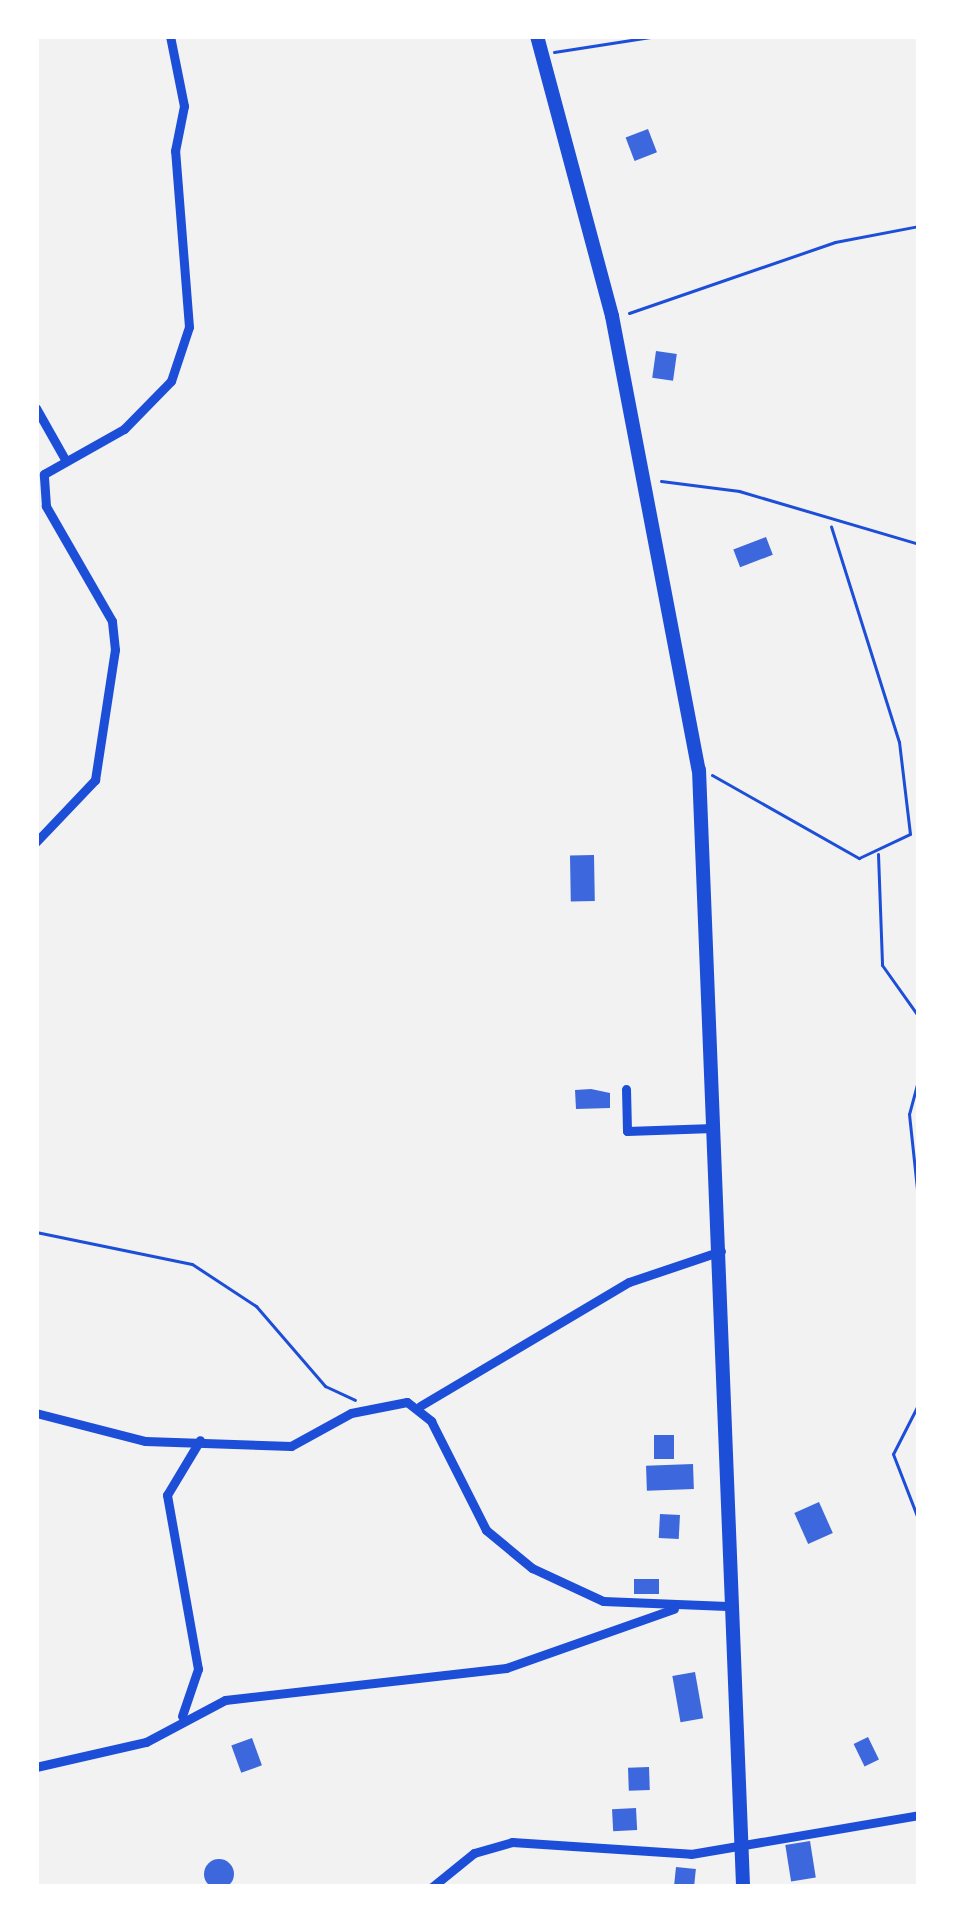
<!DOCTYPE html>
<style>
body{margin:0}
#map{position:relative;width:955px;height:1923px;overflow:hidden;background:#f2f2f2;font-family:"DM Sans",sans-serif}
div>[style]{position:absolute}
.building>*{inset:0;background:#3d67dc;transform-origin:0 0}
.round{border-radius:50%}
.path>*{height:3px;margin:-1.5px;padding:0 1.5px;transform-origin:1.5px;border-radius:1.5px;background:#1d4ed8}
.minor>*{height:9px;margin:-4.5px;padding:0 4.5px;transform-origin:4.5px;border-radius:4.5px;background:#1d4ed8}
.secondary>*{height:14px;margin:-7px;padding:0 7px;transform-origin:7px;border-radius:7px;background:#1d4ed8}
span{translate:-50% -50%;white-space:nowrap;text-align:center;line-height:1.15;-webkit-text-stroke:9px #fff;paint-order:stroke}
.frame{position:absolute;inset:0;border:39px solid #fff;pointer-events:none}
</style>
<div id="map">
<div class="building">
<i style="left:648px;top:129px;width:25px;height:24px;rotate:69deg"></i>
<i style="left:656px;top:351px;width:21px;height:27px;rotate:8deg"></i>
<i style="left:766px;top:537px;width:19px;height:35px;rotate:69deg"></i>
<i style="left:594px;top:855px;width:46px;height:24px;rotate:89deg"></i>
<i style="clip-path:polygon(591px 1089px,610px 1093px,610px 1108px,576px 1109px,575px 1090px)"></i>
<i style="left:654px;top:1435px;width:20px;height:24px"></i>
<i style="left:693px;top:1464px;width:25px;height:47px;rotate:88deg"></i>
<i style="left:819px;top:1502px;width:34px;height:27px;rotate:66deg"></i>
<i style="left:660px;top:1514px;width:20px;height:24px;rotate:3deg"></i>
<i style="left:634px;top:1579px;width:25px;height:15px"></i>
<i style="left:695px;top:1672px;width:47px;height:23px;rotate:80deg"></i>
<i style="left:868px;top:1737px;width:25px;height:16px;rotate:64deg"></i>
<i style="left:252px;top:1738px;width:29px;height:22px;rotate:70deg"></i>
<i style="left:649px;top:1767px;width:23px;height:21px;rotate:88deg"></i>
<i style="left:636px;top:1808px;width:22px;height:24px;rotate:87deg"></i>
<i style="left:810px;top:1841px;width:37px;height:25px;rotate:81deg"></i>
<i class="round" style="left:204px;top:1859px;width:30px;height:30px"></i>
<i style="left:676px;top:1867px;width:20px;height:20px;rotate:6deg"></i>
</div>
<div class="path">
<i style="left:554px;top:52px;width:104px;rotate:-8.8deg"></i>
<i style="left:629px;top:313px;width:218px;rotate:-19deg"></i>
<i style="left:835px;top:242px;width:86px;rotate:-10.8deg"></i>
<i style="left:661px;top:481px;width:79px;rotate:7.3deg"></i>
<i style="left:739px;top:491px;width:188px;rotate:16.4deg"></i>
<i style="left:712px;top:775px;width:169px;rotate:29.5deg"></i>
<i style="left:859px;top:858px;width:56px;rotate:-25.2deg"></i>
<i style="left:910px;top:834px;width:93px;rotate:-96.8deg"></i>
<i style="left:899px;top:742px;width:226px;rotate:-107.5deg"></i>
<i style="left:878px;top:854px;width:111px;rotate:87.9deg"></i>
<i style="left:882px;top:965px;width:64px;rotate:54.6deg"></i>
<i style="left:919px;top:1077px;width:38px;rotate:105deg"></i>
<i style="left:909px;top:1114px;width:94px;rotate:83.9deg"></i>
<i style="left:36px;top:1232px;width:159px;rotate:11.6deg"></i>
<i style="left:192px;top:1264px;width:77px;rotate:33.3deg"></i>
<i style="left:256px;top:1306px;width:106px;rotate:49.2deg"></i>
<i style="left:325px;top:1386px;width:33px;rotate:25deg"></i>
<i style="left:919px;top:1403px;width:57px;rotate:117deg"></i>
<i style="left:893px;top:1454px;width:72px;rotate:68.8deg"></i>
</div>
<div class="minor">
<i style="left:36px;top:408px;width:61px;rotate:60.5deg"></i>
<i style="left:36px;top:842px;width:86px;rotate:-46.4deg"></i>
<i style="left:95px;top:780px;width:132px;rotate:-81.3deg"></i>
<i style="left:115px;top:650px;width:29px;rotate:-96deg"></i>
<i style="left:112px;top:621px;width:133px;rotate:-119.9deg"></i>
<i style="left:46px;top:506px;width:32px;rotate:-94deg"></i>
<i style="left:44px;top:474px;width:92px;rotate:-29.4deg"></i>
<i style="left:124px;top:429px;width:67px;rotate:-45.6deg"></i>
<i style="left:171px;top:381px;width:57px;rotate:-71.6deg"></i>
<i style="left:189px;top:327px;width:177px;rotate:-94.5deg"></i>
<i style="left:175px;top:151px;width:46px;rotate:-78.7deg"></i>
<i style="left:184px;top:106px;width:71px;rotate:-101.3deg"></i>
<i style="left:626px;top:1089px;width:42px;rotate:88.6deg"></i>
<i style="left:627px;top:1131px;width:86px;rotate:-2deg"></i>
<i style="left:420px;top:1406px;width:243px;rotate:-30.7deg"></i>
<i style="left:629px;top:1282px;width:97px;rotate:-18.6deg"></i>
<i style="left:36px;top:1413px;width:113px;rotate:14.4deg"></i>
<i style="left:145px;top:1441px;width:146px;rotate:2deg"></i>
<i style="left:291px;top:1446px;width:68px;rotate:-28.8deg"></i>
<i style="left:351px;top:1413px;width:57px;rotate:-11.1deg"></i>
<i style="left:407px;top:1402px;width:31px;rotate:38deg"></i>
<i style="left:431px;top:1421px;width:122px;rotate:63.2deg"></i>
<i style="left:486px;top:1530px;width:60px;rotate:39.6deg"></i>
<i style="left:532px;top:1568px;width:78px;rotate:24.9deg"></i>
<i style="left:603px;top:1601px;width:124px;rotate:2.3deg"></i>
<i style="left:182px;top:1716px;width:50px;rotate:-71.2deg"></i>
<i style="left:198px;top:1669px;width:177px;rotate:-100.1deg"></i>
<i style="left:167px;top:1495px;width:64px;rotate:-59deg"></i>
<i style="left:36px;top:1767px;width:113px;rotate:-12.8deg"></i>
<i style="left:146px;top:1742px;width:89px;rotate:-28deg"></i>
<i style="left:225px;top:1700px;width:283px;rotate:-6.5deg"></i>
<i style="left:506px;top:1668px;width:178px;rotate:-19.4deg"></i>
<i style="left:432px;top:1887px;width:54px;rotate:-39deg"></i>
<i style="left:474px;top:1853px;width:40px;rotate:-16deg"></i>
<i style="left:512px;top:1842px;width:179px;rotate:3.8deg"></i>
<i style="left:691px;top:1854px;width:231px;rotate:-9.7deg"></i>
</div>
<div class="secondary">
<i style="left:537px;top:36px;width:290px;rotate:75deg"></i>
<i style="left:612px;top:316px;width:462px;rotate:79.2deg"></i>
<i style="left:699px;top:770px;width:1118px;rotate:87.74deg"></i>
</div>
<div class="frame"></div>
</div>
